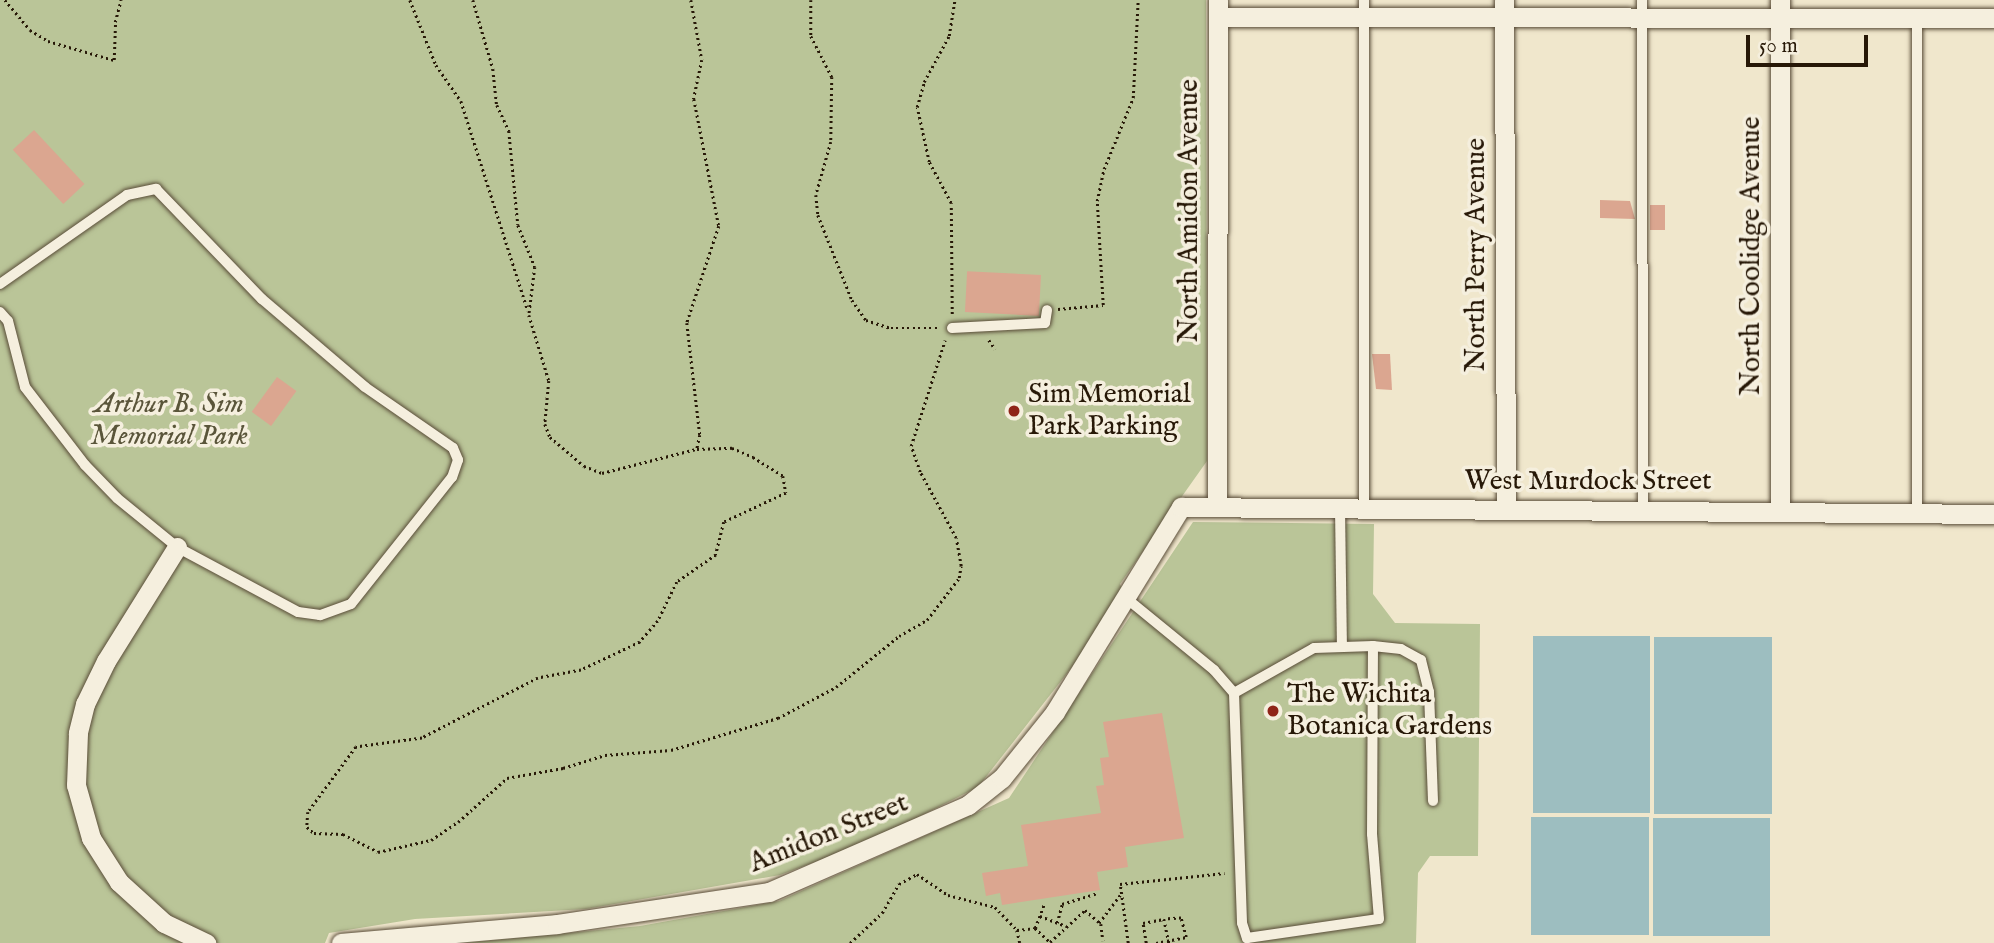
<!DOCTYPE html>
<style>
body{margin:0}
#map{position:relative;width:1994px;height:943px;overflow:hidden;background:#f0e7cc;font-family:"IM FELL English",serif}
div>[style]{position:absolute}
.green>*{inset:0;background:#bac598}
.water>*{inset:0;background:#9dbec0;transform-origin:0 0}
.building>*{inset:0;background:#dba690;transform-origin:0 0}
.path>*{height:2.5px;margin-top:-1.25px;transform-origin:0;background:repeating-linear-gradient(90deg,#271807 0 2px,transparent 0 5.5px)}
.roads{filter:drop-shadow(0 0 2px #594c38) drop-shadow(0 0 2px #594c38)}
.lane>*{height:10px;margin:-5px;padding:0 5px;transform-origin:5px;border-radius:5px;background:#f5efde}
.street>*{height:19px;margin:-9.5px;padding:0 9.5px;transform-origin:9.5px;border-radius:9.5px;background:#f5efde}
.dots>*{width:19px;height:19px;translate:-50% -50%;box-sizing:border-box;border:4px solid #f5efde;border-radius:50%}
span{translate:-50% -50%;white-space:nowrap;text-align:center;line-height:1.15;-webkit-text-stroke:7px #f5efde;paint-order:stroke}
.street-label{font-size:28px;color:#271807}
.poi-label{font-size:28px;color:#271807}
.left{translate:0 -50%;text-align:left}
.park-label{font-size:28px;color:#5a553a;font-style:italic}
.scale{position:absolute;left:1746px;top:35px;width:122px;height:32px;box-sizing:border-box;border:4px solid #271807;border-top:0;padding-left:9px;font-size:21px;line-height:24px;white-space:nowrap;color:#271807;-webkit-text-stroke:5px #f5efde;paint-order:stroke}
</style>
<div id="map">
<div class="green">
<i style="clip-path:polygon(0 0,1206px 0,1207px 461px,1120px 584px,1126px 598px,978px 787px,869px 842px,780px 875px,586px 909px,415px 919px,329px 933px,325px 943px,0 943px)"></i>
<i style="clip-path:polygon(1193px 522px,1374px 524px,1373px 594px,1395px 623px,1480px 624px,1478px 856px,1430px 856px,1418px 873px,1416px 943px,463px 943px,640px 926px,779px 901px,1009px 798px)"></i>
</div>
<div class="water">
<i style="left:1533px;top:636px;width:117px;height:177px"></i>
<i style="left:1654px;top:637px;width:118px;height:177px"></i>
<i style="left:1531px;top:817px;width:118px;height:118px"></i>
<i style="left:1653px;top:818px;width:117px;height:118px"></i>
</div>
<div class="building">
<i style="left:34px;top:130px;width:74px;height:29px;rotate:47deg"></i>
<i style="clip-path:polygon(1600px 200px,1630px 201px,1635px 219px,1600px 218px)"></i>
<i style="left:1650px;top:205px;width:15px;height:25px"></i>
<i style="left:1041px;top:275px;width:41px;height:74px;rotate:93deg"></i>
<i style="clip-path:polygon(1372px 354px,1390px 354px,1392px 390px,1376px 389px)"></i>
<i style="left:277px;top:377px;width:24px;height:43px;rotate:36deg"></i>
<i style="clip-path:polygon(1162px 713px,1184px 838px,1125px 847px,1128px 867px,1097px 872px,1100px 890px,1002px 905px,1000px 893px,986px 896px,982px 873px,1028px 866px,1021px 825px,1101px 813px,1096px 786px,1104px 785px,1100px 758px,1109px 757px,1103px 722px)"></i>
</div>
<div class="path">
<i style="left:5px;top:0;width:39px;rotate:50deg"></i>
<i style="left:30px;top:30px;width:21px;rotate:31deg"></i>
<i style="left:48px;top:41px;width:69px;rotate:16.1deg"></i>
<i style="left:114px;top:60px;width:38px;rotate:-88deg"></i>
<i style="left:115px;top:22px;width:23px;rotate:-75deg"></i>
<i style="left:410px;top:0;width:70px;rotate:68.2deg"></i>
<i style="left:436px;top:65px;width:44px;rotate:55.2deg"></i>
<i style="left:461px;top:101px;width:220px;rotate:72.3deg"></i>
<i style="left:473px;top:0;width:72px;rotate:73.8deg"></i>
<i style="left:493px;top:69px;width:36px;rotate:84deg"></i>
<i style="left:497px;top:105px;width:29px;rotate:65deg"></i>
<i style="left:509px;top:131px;width:94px;rotate:84.5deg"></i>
<i style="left:518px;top:225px;width:45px;rotate:68deg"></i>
<i style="left:535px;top:267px;width:48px;rotate:97.1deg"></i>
<i style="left:529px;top:315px;width:69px;rotate:73.1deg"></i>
<i style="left:549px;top:381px;width:43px;rotate:95.3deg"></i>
<i style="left:545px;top:424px;width:14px;rotate:69deg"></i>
<i style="left:550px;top:437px;width:45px;rotate:40.5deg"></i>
<i style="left:584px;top:466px;width:19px;rotate:21deg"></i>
<i style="left:602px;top:473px;width:97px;rotate:-14.3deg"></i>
<i style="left:691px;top:0;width:61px;rotate:79.6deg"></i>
<i style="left:702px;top:60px;width:40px;rotate:102deg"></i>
<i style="left:694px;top:99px;width:129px;rotate:78.9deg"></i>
<i style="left:719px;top:226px;width:102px;rotate:108.3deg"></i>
<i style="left:687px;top:323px;width:113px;rotate:83.4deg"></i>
<i style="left:700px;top:435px;width:14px;rotate:102deg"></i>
<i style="left:697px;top:449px;width:35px;rotate:-2deg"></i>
<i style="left:732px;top:448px;width:23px;rotate:23deg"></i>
<i style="left:753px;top:457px;width:36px;rotate:32deg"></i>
<i style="left:783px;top:476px;width:17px;rotate:80deg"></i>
<i style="left:786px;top:493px;width:68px;rotate:154.9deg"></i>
<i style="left:724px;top:522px;width:34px;rotate:104deg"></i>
<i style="left:716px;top:555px;width:47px;rotate:145.3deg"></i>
<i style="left:677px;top:582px;width:43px;rotate:116deg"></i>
<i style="left:658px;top:621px;width:28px;rotate:131deg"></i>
<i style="left:640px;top:642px;width:65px;rotate:154.6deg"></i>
<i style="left:581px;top:670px;width:44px;rotate:169.5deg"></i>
<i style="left:538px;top:678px;width:131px;rotate:152.7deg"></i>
<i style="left:422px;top:738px;width:67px;rotate:172.2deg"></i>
<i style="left:356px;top:747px;width:81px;rotate:126.4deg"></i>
<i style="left:308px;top:812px;width:15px;rotate:94deg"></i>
<i style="left:307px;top:827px;width:9px;rotate:41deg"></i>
<i style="left:314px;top:833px;width:29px;rotate:2deg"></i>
<i style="left:343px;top:834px;width:39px;rotate:27deg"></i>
<i style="left:378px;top:852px;width:54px;rotate:-12.8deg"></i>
<i style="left:431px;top:840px;width:32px;rotate:-34deg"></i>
<i style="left:458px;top:822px;width:66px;rotate:-41.9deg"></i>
<i style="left:507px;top:778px;width:57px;rotate:-10.1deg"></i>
<i style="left:563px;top:768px;width:44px;rotate:-17.2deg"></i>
<i style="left:605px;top:755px;width:66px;rotate:-4.3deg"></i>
<i style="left:671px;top:750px;width:112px;rotate:-16.7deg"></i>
<i style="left:778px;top:718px;width:66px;rotate:-28.1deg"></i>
<i style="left:836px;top:687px;width:81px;rotate:-39deg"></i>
<i style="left:899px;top:636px;width:32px;rotate:-30deg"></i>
<i style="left:927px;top:620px;width:53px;rotate:-52.7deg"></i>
<i style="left:959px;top:578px;width:12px;rotate:-81deg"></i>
<i style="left:961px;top:566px;width:28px;rotate:-100deg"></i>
<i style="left:956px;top:538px;width:75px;rotate:-118.6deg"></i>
<i style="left:920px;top:472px;width:28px;rotate:-109deg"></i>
<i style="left:911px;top:446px;width:111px;rotate:-72.2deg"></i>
<i style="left:811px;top:0;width:36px;rotate:90deg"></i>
<i style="left:811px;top:36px;width:46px;rotate:62.9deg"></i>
<i style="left:832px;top:77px;width:65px;rotate:90.9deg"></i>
<i style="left:831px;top:142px;width:55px;rotate:105.8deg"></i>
<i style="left:816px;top:195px;width:20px;rotate:84deg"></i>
<i style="left:818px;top:215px;width:92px;rotate:68.2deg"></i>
<i style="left:852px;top:300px;width:24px;rotate:55deg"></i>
<i style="left:866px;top:320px;width:26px;rotate:18deg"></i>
<i style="left:891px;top:328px;width:48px"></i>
<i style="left:1058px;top:309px;width:45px;rotate:-5.1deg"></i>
<i style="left:1103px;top:305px;width:104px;rotate:-93.3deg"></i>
<i style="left:1097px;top:201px;width:33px;rotate:-78deg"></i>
<i style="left:1104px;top:169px;width:77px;rotate:-67.8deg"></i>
<i style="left:1133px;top:98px;width:98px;rotate:-87.1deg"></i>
<i style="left:952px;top:314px;width:111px;rotate:-90.5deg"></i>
<i style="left:951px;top:203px;width:47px;rotate:-118.2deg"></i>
<i style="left:929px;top:162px;width:56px;rotate:-102.3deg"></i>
<i style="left:917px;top:107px;width:26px;rotate:-74deg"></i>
<i style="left:924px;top:82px;width:52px;rotate:-61.5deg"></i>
<i style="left:949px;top:36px;width:36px;rotate:-81deg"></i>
<i style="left:989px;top:340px;width:11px;rotate:56deg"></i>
<i style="left:1040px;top:916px;width:28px;rotate:21deg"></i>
<i style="left:1057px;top:923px;width:20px;rotate:-75deg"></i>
<i style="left:1062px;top:904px;width:37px;rotate:-17deg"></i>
<i style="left:1099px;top:923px;width:35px;rotate:-53deg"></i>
<i style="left:1035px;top:928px;width:25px;rotate:-69deg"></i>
<i style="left:1017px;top:930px;width:18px;rotate:-6deg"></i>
<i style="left:1035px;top:928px;width:21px;rotate:43deg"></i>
<i style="left:1050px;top:942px;width:47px;rotate:-42.4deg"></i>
<i style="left:1085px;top:910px;width:21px;rotate:41deg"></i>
<i style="left:1101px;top:924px;width:17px;rotate:83deg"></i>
<i style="left:850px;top:943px;width:44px;rotate:-43.2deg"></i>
<i style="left:882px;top:913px;width:34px;rotate:-60deg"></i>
<i style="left:899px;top:884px;width:21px;rotate:-29deg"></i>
<i style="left:917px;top:874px;width:37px;rotate:34deg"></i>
<i style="left:948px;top:895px;width:49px;rotate:14.3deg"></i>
<i style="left:995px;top:907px;width:32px;rotate:46deg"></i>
<i style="left:1017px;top:930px;width:13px;rotate:77deg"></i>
<i style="left:1128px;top:943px;width:60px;rotate:-97.7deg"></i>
<i style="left:1120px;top:884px;width:105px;rotate:-6deg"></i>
<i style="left:1146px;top:943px;width:20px;rotate:-99deg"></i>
<i style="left:1143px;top:923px;width:21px;rotate:-11deg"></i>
<i style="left:1164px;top:919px;width:25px;rotate:78deg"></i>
<i style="left:1156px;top:943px;width:31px;rotate:-11deg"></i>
<i style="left:1186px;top:937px;width:20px;rotate:-105deg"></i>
<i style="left:1181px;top:918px;width:17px;rotate:177deg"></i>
</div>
<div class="roads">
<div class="lane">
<i style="left:1364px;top:0;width:508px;rotate:90deg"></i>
<i style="left:1642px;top:0;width:510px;rotate:89.89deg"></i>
<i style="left:1917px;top:18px;width:495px;rotate:90deg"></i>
<i style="left:0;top:284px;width:155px;rotate:-35deg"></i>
<i style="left:127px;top:195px;width:30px;rotate:-12deg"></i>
<i style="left:156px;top:189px;width:153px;rotate:46.1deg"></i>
<i style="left:262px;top:299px;width:135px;rotate:40.5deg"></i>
<i style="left:365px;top:387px;width:107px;rotate:34.7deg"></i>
<i style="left:453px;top:448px;width:13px;rotate:67deg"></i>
<i style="left:458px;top:460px;width:18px;rotate:109deg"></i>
<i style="left:452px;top:477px;width:162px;rotate:128.5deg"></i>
<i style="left:351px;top:604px;width:33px;rotate:160deg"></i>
<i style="left:320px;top:615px;width:22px;rotate:-172deg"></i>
<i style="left:298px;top:612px;width:137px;rotate:-151.8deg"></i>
<i style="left:177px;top:547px;width:77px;rotate:-140.8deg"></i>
<i style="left:117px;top:498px;width:46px;rotate:-134.1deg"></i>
<i style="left:85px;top:465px;width:98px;rotate:-127.6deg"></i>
<i style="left:25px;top:387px;width:68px;rotate:-104.4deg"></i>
<i style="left:8px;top:321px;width:12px;rotate:-132deg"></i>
<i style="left:952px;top:328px;width:93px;rotate:-3.1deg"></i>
<i style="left:1045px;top:323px;width:13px;rotate:-81deg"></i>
<i style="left:1340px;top:508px;width:139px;rotate:89.2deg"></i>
<i style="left:1126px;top:598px;width:114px;rotate:39.3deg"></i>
<i style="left:1214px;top:670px;width:30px;rotate:49deg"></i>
<i style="left:1234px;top:693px;width:230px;rotate:88deg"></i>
<i style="left:1242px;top:923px;width:16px;rotate:72deg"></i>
<i style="left:1247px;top:938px;width:133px;rotate:-8.2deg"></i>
<i style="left:1379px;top:919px;width:85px;rotate:-94.7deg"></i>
<i style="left:1372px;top:834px;width:188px;rotate:-89.7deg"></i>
<i style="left:1373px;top:646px;width:59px;rotate:178.1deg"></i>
<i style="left:1314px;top:648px;width:92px;rotate:150.6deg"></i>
<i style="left:1373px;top:646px;width:28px;rotate:6deg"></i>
<i style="left:1401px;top:649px;width:23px;rotate:29deg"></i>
<i style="left:1421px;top:660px;width:33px;rotate:76deg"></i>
<i style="left:1429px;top:692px;width:109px;rotate:87.9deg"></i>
</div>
<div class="street">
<i style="left:1504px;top:0;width:510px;rotate:89.78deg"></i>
<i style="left:1780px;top:0;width:512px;rotate:90deg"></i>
<i style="left:1218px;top:17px;width:776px;rotate:0.07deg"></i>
<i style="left:1217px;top:507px;width:507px;rotate:-89.89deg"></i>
<i style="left:177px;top:547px;width:134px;rotate:121.9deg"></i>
<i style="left:106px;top:661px;width:48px;rotate:116deg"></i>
<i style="left:85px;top:704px;width:30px;rotate:104deg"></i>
<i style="left:78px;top:733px;width:52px;rotate:92.2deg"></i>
<i style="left:76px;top:785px;width:55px;rotate:74.2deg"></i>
<i style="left:91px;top:838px;width:52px;rotate:57.5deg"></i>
<i style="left:119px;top:882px;width:61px;rotate:42.3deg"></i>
<i style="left:164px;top:923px;width:47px;rotate:25.5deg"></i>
<i style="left:341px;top:943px;width:217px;rotate:-5deg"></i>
<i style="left:557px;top:924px;width:214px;rotate:-8.6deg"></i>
<i style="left:769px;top:892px;width:217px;rotate:-23.6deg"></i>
<i style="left:968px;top:805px;width:43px;rotate:-38.5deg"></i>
<i style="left:1002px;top:778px;width:85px;rotate:-51.2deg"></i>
<i style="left:1055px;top:712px;width:241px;rotate:-58.4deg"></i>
<i style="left:1181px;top:507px;width:813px;rotate:0.49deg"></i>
</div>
</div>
<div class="dots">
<i style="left:1014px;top:411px;background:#8f2418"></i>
<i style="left:1273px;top:711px;background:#8f2418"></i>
</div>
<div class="street-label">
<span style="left:1190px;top:211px;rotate:-90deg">North Amidon Avenue</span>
<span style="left:1477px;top:255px;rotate:-90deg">North Perry Avenue</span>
<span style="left:1752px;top:256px;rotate:-90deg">North Coolidge Avenue</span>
<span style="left:1588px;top:482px">West Murdock Street</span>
<span style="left:829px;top:834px;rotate:-22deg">Amidon Street</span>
</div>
<div class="poi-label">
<span class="left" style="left:1028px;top:411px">Sim Memorial<br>Park Parking</span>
<span class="left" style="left:1287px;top:711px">The Wichita<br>Botanica Gardens</span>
</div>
<div class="park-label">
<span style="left:169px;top:421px">Arthur B. Sim<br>Memorial Park</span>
</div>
<div class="scale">50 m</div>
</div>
